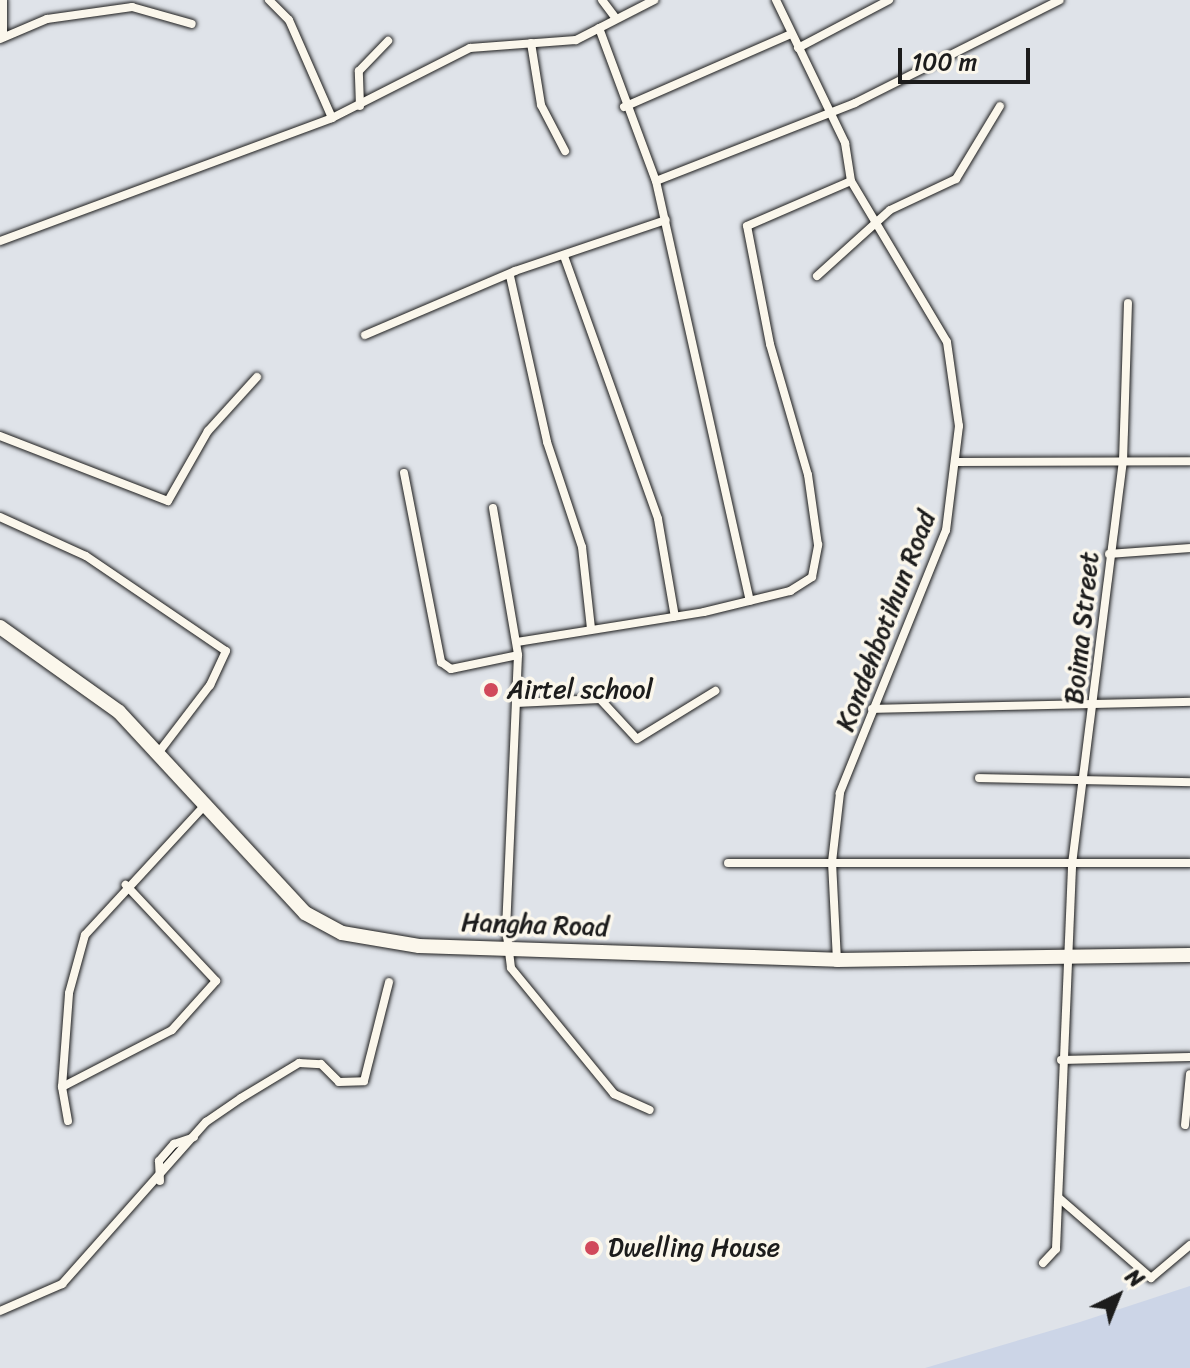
<!DOCTYPE html>
<style>
body{margin:0}
#map{position:relative;width:1190px;height:1368px;overflow:hidden;background:#dfe3e9;font-family:Sriracha,sans-serif}
div>[style]{position:absolute}
.built>*{inset:0;background:#ccd5e7}
.roads{filter:drop-shadow(0 0 2px #1c1c1c) drop-shadow(0 0 2px #1c1c1c)}
.street>*{height:8px;margin:-4px;padding:0 4px;transform-origin:4px;border-radius:4px;background:#fbf7ec}
.highway>*{height:14px;margin:-7px;padding:0 7px;transform-origin:7px;border-radius:7px;background:#fbf7ec}
.dots>*{width:22px;height:22px;translate:-50% -50%;box-sizing:border-box;border:4px solid #fbf7ec;border-radius:50%}
span{translate:-50% -50%;white-space:nowrap;text-align:center;line-height:1.15;-webkit-text-stroke:7px #fbf7ec;paint-order:stroke}
.street-label{font-size:26px;color:#1c1c1c}
.poi-label{font-size:26px;color:#1c1c1c}
.left{translate:0 -50%;text-align:left}
.north{position:absolute;left:1078px;top:1256px;width:80px;height:80px;-webkit-text-stroke:6px #fbf7ec;paint-order:stroke;rotate:43deg;font-size:22px;font-weight:700;line-height:32px;text-align:center;color:#1c1c1c}
.north::after{content:'';display:block;margin:auto;width:28px;height:36px;background:#1c1c1c;clip-path:polygon(50% 0,100% 100%,50% 72%,0 100%)}
.scale{position:absolute;left:898px;top:48px;width:132px;height:36px;box-sizing:border-box;border:4px solid #1c1c1c;border-top:0;padding-left:10px;font-size:24px;line-height:28px;white-space:nowrap;color:#1c1c1c;-webkit-text-stroke:6px #fbf7ec;paint-order:stroke}
</style>
<div id="map">
<div class="built">
<i style="clip-path:polygon(1190px 1286px,1190px 1368px,925px 1368px,1080px 1322px)"></i>
</div>
<div class="roads">
<div class="street">
<i style="left:3px;top:0;width:36px;rotate:90deg"></i>
<i style="left:269px;top:0;width:28px;rotate:45deg"></i>
<i style="left:289px;top:20px;width:107px;rotate:66.3deg"></i>
<i style="left:602px;top:0;width:21px;rotate:53deg"></i>
<i style="left:776px;top:0;width:159px;rotate:64.2deg"></i>
<i style="left:845px;top:143px;width:38px;rotate:81deg"></i>
<i style="left:851px;top:181px;width:187px;rotate:59.2deg"></i>
<i style="left:947px;top:342px;width:85px;rotate:81.9deg"></i>
<i style="left:959px;top:426px;width:105px;rotate:97.1deg"></i>
<i style="left:946px;top:530px;width:284px;rotate:112deg"></i>
<i style="left:840px;top:793px;width:69px;rotate:96.6deg"></i>
<i style="left:832px;top:862px;width:98px;rotate:87.1deg"></i>
<i style="left:599px;top:28px;width:163px;rotate:69.6deg"></i>
<i style="left:656px;top:181px;width:430px;rotate:77.4deg"></i>
<i style="left:0;top:39px;width:51px;rotate:-23.1deg"></i>
<i style="left:47px;top:19px;width:86px;rotate:-8deg"></i>
<i style="left:132px;top:7px;width:62px;rotate:15.8deg"></i>
<i style="left:531px;top:43px;width:63px;rotate:80.8deg"></i>
<i style="left:541px;top:105px;width:52px;rotate:62.4deg"></i>
<i style="left:798px;top:48px;width:103px;rotate:-27.8deg"></i>
<i style="left:360px;top:106px;width:35px;rotate:-92deg"></i>
<i style="left:359px;top:71px;width:42px;rotate:-46deg"></i>
<i style="left:624px;top:107px;width:182px;rotate:-23.6deg"></i>
<i style="left:656px;top:181px;width:214px;rotate:-21.4deg"></i>
<i style="left:855px;top:103px;width:229px;rotate:-26.7deg"></i>
<i style="left:0;top:241px;width:354px;rotate:-20.3deg"></i>
<i style="left:332px;top:118px;width:155px;rotate:-26.9deg"></i>
<i style="left:470px;top:48px;width:106px;rotate:-4.3deg"></i>
<i style="left:576px;top:40px;width:88px;rotate:-27.1deg"></i>
<i style="left:564px;top:256px;width:279px;rotate:70.3deg"></i>
<i style="left:658px;top:519px;width:99px;rotate:80.2deg"></i>
<i style="left:510px;top:276px;width:170px;rotate:77.4deg"></i>
<i style="left:547px;top:442px;width:111px;rotate:71.6deg"></i>
<i style="left:582px;top:547px;width:82px;rotate:83.7deg"></i>
<i style="left:817px;top:276px;width:98px;rotate:-42.1deg"></i>
<i style="left:890px;top:210px;width:73px;rotate:-25.2deg"></i>
<i style="left:956px;top:179px;width:85px;rotate:-58.9deg"></i>
<i style="left:365px;top:335px;width:163px;rotate:-23.1deg"></i>
<i style="left:515px;top:271px;width:159px;rotate:-18.7deg"></i>
<i style="left:0;top:436px;width:180px;rotate:21.2deg"></i>
<i style="left:168px;top:501px;width:81px;rotate:-60.3deg"></i>
<i style="left:208px;top:431px;width:73px;rotate:-47.8deg"></i>
<i style="left:958px;top:462px;width:232px;rotate:-0.2deg"></i>
<i style="left:404px;top:473px;width:193px;rotate:78.9deg"></i>
<i style="left:441px;top:662px;width:12px;rotate:35deg"></i>
<i style="left:451px;top:669px;width:68px;rotate:-11.8deg"></i>
<i style="left:493px;top:508px;width:149px;rotate:80.3deg"></i>
<i style="left:518px;top:655px;width:272px;rotate:92.5deg"></i>
<i style="left:506px;top:927px;width:41px;rotate:83deg"></i>
<i style="left:511px;top:968px;width:163px;rotate:50.7deg"></i>
<i style="left:614px;top:1094px;width:39px;rotate:24deg"></i>
<i style="left:0;top:517px;width:94px;rotate:24.4deg"></i>
<i style="left:86px;top:556px;width:169px;rotate:34.2deg"></i>
<i style="left:226px;top:651px;width:38px;rotate:115deg"></i>
<i style="left:210px;top:685px;width:84px;rotate:127.3deg"></i>
<i style="left:1109px;top:554px;width:81px;rotate:-4.2deg"></i>
<i style="left:517px;top:642px;width:189px;rotate:-9.1deg"></i>
<i style="left:704px;top:612px;width:89px;rotate:-13.7deg"></i>
<i style="left:790px;top:591px;width:26px;rotate:-32deg"></i>
<i style="left:812px;top:577px;width:33px;rotate:-79deg"></i>
<i style="left:818px;top:545px;width:71px;rotate:-98.1deg"></i>
<i style="left:808px;top:475px;width:136px;rotate:-106.2deg"></i>
<i style="left:770px;top:344px;width:120px;rotate:-101deg"></i>
<i style="left:747px;top:226px;width:113px;rotate:-23.4deg"></i>
<i style="left:516px;top:703px;width:84px;rotate:-2.7deg"></i>
<i style="left:600px;top:699px;width:54px;rotate:47.2deg"></i>
<i style="left:637px;top:739px;width:92px;rotate:-31.6deg"></i>
<i style="left:872px;top:709px;width:318px;rotate:-1.3deg"></i>
<i style="left:979px;top:778px;width:211px;rotate:1.1deg"></i>
<i style="left:728px;top:863px;width:462px"></i>
<i style="left:1061px;top:1060px;width:129px;rotate:-1.3deg"></i>
<i style="left:62px;top:1087px;width:124px;rotate:-27.4deg"></i>
<i style="left:172px;top:1030px;width:66px;rotate:-48.1deg"></i>
<i style="left:216px;top:981px;width:132px;rotate:-133.2deg"></i>
<i style="left:68px;top:1121px;width:35px;rotate:-100deg"></i>
<i style="left:62px;top:1087px;width:94px;rotate:-85.7deg"></i>
<i style="left:69px;top:993px;width:60px;rotate:-74.6deg"></i>
<i style="left:85px;top:935px;width:177px;rotate:-47.3deg"></i>
<i style="left:1185px;top:1125px;width:51px;rotate:-84.4deg"></i>
<i style="left:160px;top:1181px;width:20px;rotate:-93deg"></i>
<i style="left:159px;top:1161px;width:23px;rotate:-49deg"></i>
<i style="left:174px;top:1144px;width:21px;rotate:-19deg"></i>
<i style="left:1059px;top:1198px;width:122px;rotate:41deg"></i>
<i style="left:1151px;top:1278px;width:51px;rotate:-40.2deg"></i>
<i style="left:1043px;top:1263px;width:19px;rotate:-47deg"></i>
<i style="left:1056px;top:1249px;width:385px;rotate:-87.6deg"></i>
<i style="left:1072px;top:864px;width:405px;rotate:-82.8deg"></i>
<i style="left:1123px;top:462px;width:159px;rotate:-88.2deg"></i>
<i style="left:0;top:1311px;width:68px;rotate:-23.5deg"></i>
<i style="left:62px;top:1284px;width:217px;rotate:-48.4deg"></i>
<i style="left:206px;top:1122px;width:42px;rotate:-34.4deg"></i>
<i style="left:241px;top:1098px;width:68px;rotate:-31.1deg"></i>
<i style="left:299px;top:1063px;width:22px;rotate:3deg"></i>
<i style="left:321px;top:1064px;width:25px;rotate:45deg"></i>
<i style="left:339px;top:1082px;width:25px;rotate:-2deg"></i>
<i style="left:364px;top:1081px;width:102px;rotate:-75.8deg"></i>
</div>
<div class="highway">
<i style="left:0;top:627px;width:146px;rotate:35.5deg"></i>
<i style="left:119px;top:712px;width:274px;rotate:47.2deg"></i>
<i style="left:305px;top:913px;width:42px;rotate:28.4deg"></i>
<i style="left:342px;top:933px;width:78px;rotate:9.6deg"></i>
<i style="left:419px;top:946px;width:418px;rotate:1.9deg"></i>
<i style="left:837px;top:960px;width:353px;rotate:-0.8deg"></i>
</div>
</div>
<div class="dots">
<i style="left:491px;top:690px;background:#d1495b"></i>
<i style="left:592px;top:1248px;background:#d1495b"></i>
</div>
<div class="street-label">
<span style="left:886px;top:621px;rotate:-69deg">Kondehbotihun Road</span>
<span style="left:1082px;top:628px;rotate:-84deg">Boima Street</span>
<span style="left:535px;top:925px;rotate:2deg">Hangha Road</span>
</div>
<div class="poi-label">
<span class="left" style="left:507px;top:690px">Airtel school</span>
<span class="left" style="left:608px;top:1248px">Dwelling House</span>
</div>
<div class="north">N</div>
<div class="scale">100 m</div>
</div>
